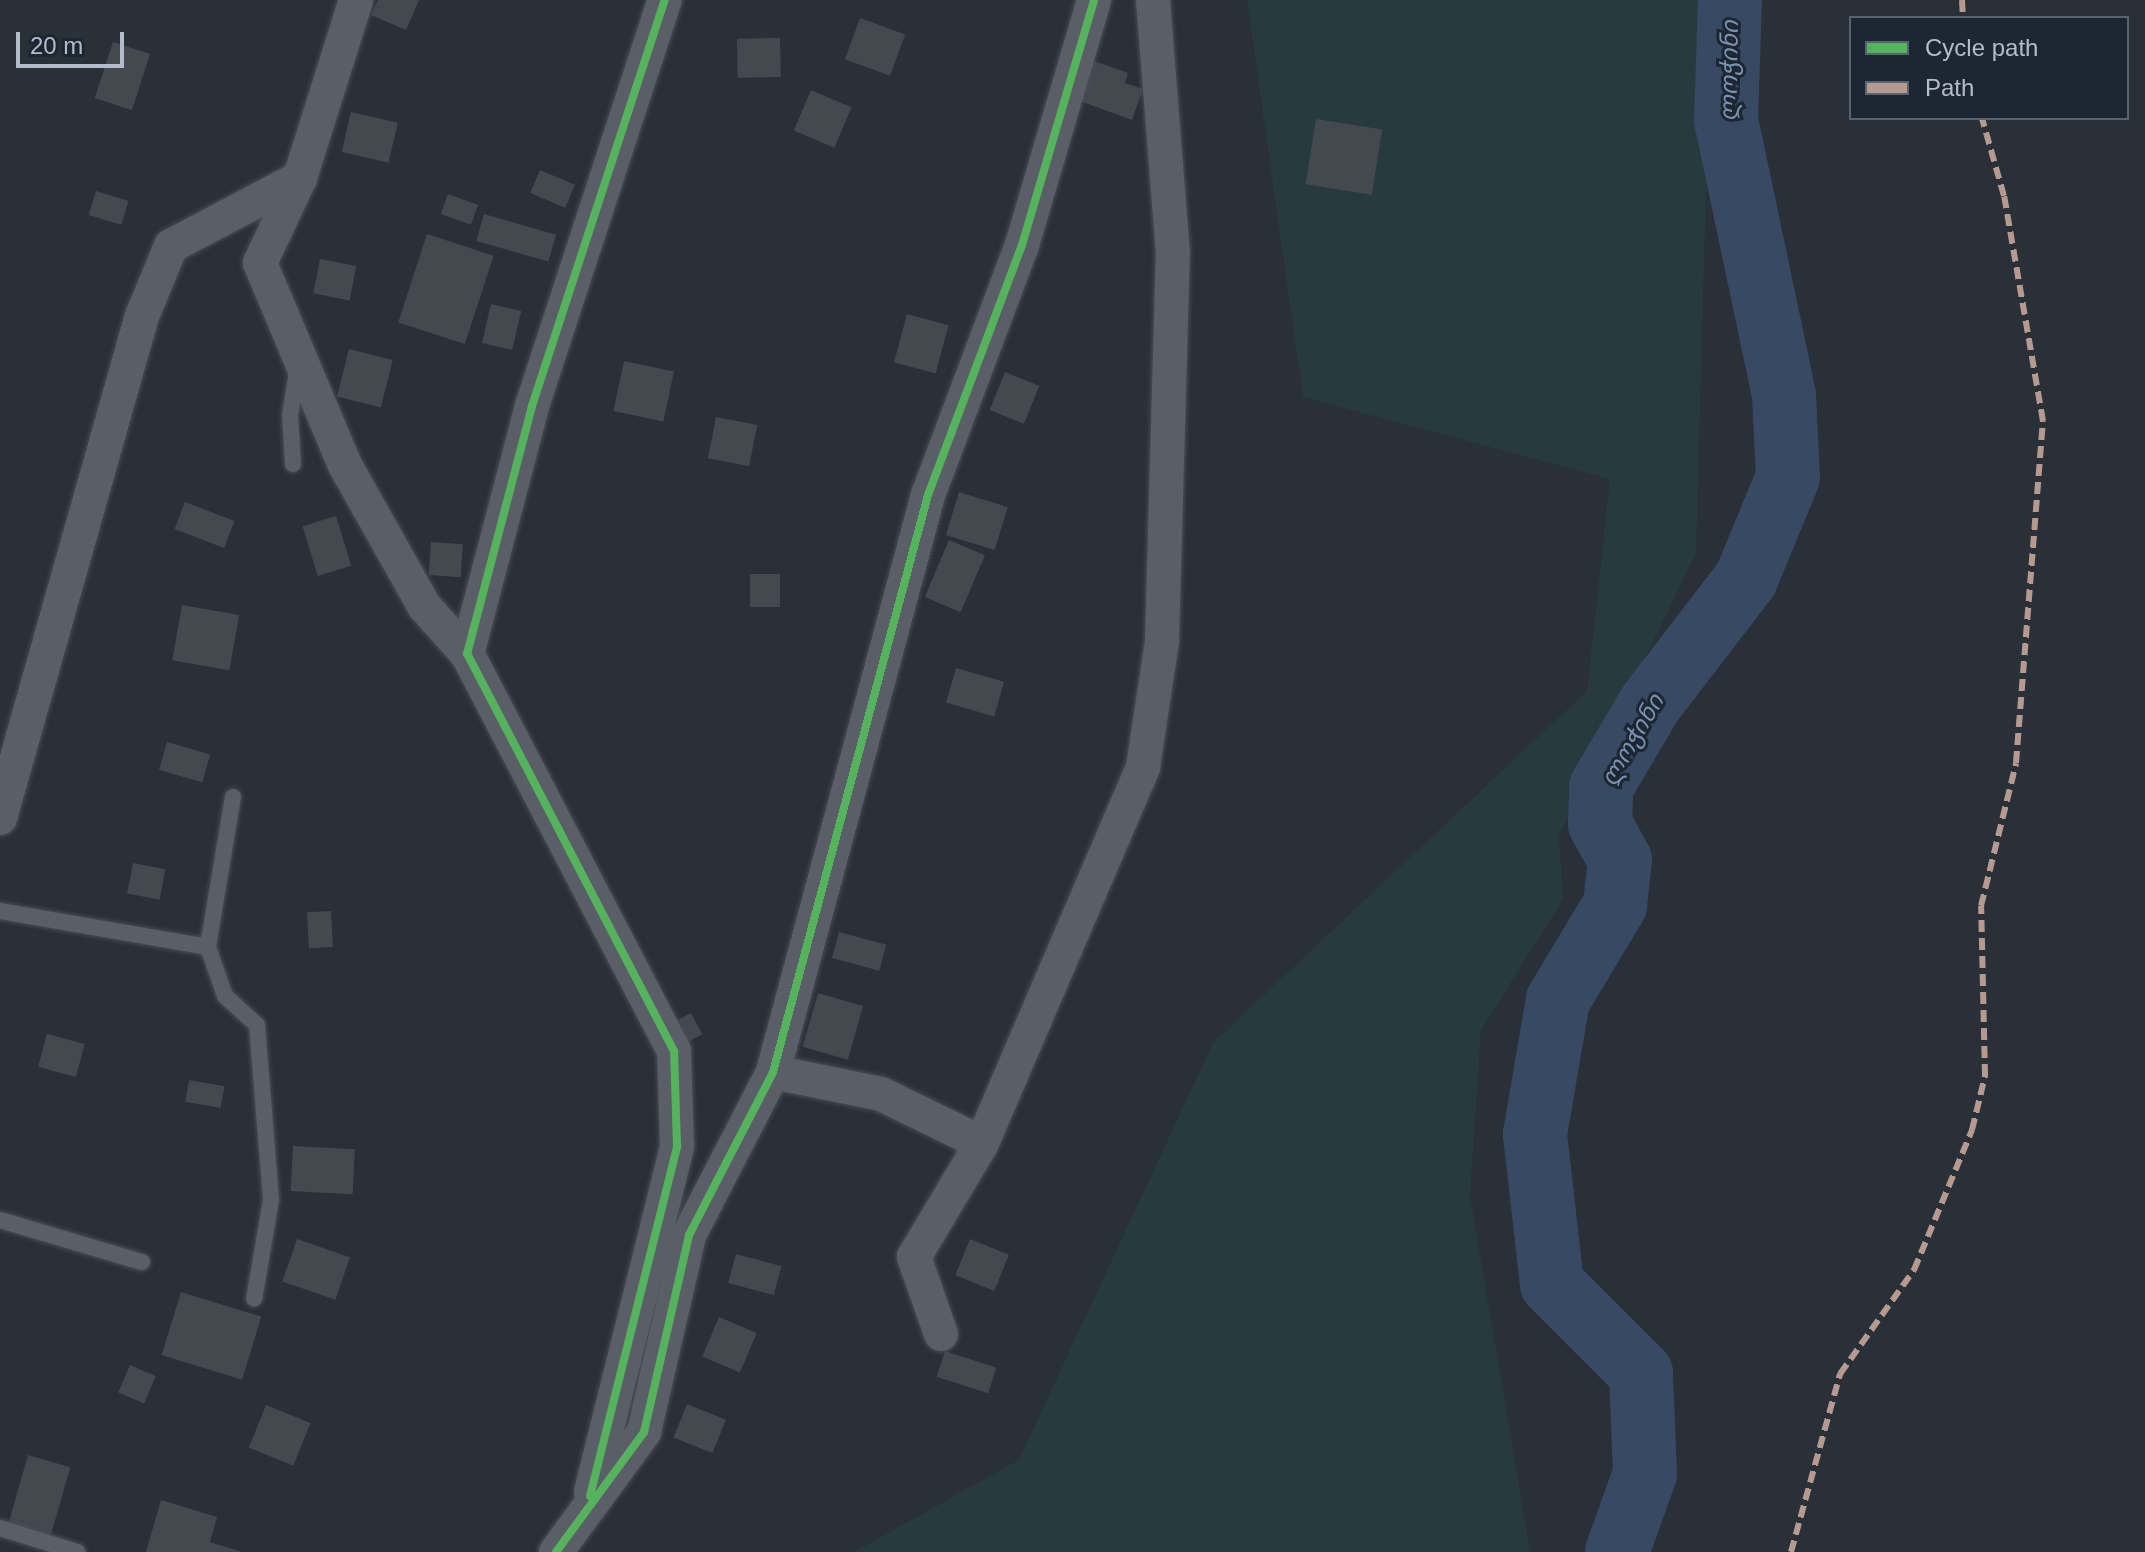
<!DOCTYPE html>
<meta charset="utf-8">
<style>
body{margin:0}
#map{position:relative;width:2145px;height:1552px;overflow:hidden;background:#2a3038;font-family:Helvetica,"Noto Sans Georgian",sans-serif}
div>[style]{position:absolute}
.green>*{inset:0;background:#273a3e}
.stream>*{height:11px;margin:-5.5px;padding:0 5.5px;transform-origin:5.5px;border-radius:5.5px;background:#384963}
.river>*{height:64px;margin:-32px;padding:0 32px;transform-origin:32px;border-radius:32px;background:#384963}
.building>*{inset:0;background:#444950;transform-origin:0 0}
.roads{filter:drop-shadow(0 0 2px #484c53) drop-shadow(0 0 2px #484c53)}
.service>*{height:16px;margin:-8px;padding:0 8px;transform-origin:8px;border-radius:8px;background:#5a5e66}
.minor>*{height:34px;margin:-17px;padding:0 17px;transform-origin:17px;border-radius:17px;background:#5a5e66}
.quiet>*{height:6px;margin-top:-3px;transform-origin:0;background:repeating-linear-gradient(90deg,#b69a8f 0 12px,transparent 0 18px)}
.cycleway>*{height:8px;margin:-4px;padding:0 4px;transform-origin:4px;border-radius:4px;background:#56b35d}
span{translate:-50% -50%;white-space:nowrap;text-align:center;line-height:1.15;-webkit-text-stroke:6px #1d2633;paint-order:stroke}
.water-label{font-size:24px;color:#7c92b1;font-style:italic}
.legend{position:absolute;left:1849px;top:16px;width:280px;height:104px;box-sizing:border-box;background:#1d2633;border:2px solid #59626f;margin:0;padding:10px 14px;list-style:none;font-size:24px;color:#b4bcc9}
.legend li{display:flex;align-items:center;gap:16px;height:40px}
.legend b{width:40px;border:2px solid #59626f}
.scale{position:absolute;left:16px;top:32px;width:108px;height:36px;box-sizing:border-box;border:4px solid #b4bcc9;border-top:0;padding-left:10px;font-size:24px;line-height:28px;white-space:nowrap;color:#b4bcc9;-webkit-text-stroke:6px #1d2633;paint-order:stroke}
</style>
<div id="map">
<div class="green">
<i style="clip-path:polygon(1247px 0,1705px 0,1708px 118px,1696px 553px,1559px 836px,1563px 899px,1481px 1030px,1470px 1195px,1530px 1552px,854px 1552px,1019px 1460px,1213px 1043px,1587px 691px,1610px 479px,1303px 397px)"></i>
</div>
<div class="stream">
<i style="left:1620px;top:1548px;width:6px;rotate:39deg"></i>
</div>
<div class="river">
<i style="left:1617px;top:1552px;width:83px;rotate:-70.3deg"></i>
<i style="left:1645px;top:1474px;width:101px;rotate:-92.3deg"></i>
<i style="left:1641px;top:1373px;width:126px;rotate:-135deg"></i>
<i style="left:1552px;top:1284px;width:151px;rotate:-96.5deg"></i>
<i style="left:1535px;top:1134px;width:136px;rotate:-80.3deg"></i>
<i style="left:1558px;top:1000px;width:111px;rotate:-59deg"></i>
<i style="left:1615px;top:905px;width:45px;rotate:-83.7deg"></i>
<i style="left:1620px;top:860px;width:41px;rotate:-119.1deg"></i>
<i style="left:1600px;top:824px;width:37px;rotate:-88deg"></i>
<i style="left:1601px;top:787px;width:96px;rotate:-59.4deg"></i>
<i style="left:1650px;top:704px;width:158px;rotate:-52.5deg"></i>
<i style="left:1746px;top:579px;width:110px;rotate:-67.6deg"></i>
<i style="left:1788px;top:477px;width:82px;rotate:-92.8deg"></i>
<i style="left:1784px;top:395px;width:281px;rotate:-101.9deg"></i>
<i style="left:1726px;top:120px;width:120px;rotate:-88.1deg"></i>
</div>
<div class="building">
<i style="clip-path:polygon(378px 0,419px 0,406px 30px,371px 15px)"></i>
<i style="left:860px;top:18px;width:48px;height:44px;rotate:20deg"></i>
<i style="left:780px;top:38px;width:39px;height:43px;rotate:89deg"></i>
<i style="left:113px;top:42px;width:39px;height:59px;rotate:18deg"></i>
<i style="clip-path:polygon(1086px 58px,1128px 73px,1125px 83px,1143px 89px,1132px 120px,1072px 98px)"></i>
<i style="left:811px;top:90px;width:44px;height:44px;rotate:23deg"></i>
<i style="left:351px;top:112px;width:48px;height:41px;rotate:13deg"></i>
<i style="left:1316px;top:119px;width:67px;height:66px;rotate:9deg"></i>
<i style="left:540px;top:170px;width:38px;height:25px;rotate:23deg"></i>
<i style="left:96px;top:191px;width:34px;height:25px;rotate:17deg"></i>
<i style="left:448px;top:194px;width:32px;height:21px;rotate:20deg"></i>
<i style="left:484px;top:214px;width:75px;height:28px;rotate:16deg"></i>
<i style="left:427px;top:234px;width:70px;height:93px;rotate:18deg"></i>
<i style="left:320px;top:259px;width:37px;height:35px;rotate:11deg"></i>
<i style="left:491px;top:304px;width:31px;height:40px;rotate:13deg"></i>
<i style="left:907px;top:314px;width:43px;height:50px;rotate:15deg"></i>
<i style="left:349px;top:349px;width:45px;height:49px;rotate:14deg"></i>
<i style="left:624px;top:361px;width:51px;height:51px;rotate:12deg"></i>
<i style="left:1005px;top:372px;width:37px;height:41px;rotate:22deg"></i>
<i style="left:716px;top:417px;width:42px;height:42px;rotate:11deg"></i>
<i style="left:959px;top:492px;width:51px;height:45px;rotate:17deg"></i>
<i style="left:185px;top:502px;width:53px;height:29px;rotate:21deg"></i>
<i style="left:336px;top:516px;width:52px;height:35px;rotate:73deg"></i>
<i style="left:949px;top:540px;width:39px;height:62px;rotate:23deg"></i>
<i style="left:431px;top:542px;width:32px;height:33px;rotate:4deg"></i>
<i style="left:750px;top:574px;width:30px;height:33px"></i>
<i style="left:182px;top:605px;width:58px;height:56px;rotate:10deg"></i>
<i style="left:956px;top:668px;width:50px;height:36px;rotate:16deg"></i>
<i style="left:167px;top:742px;width:45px;height:29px;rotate:16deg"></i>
<i style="left:133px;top:863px;width:33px;height:31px;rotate:11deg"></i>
<i style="left:331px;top:911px;width:36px;height:24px;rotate:87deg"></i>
<i style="left:839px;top:932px;width:49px;height:27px;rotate:15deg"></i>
<i style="left:818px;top:993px;width:47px;height:56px;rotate:16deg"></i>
<i style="left:691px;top:1013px;width:24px;height:25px;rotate:62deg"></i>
<i style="left:47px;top:1034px;width:39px;height:34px;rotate:15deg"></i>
<i style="left:189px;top:1080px;width:36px;height:22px;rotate:10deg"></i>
<i style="left:293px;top:1146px;width:62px;height:45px;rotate:3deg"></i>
<i style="left:297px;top:1239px;width:56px;height:45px;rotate:19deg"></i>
<i style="left:970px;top:1239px;width:42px;height:39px;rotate:22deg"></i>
<i style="left:736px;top:1254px;width:47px;height:30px;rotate:15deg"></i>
<i style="left:181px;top:1292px;width:84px;height:66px;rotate:17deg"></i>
<i style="left:719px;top:1317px;width:41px;height:43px;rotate:23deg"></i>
<i style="left:945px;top:1351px;width:54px;height:27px;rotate:18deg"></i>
<i style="left:130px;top:1365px;width:28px;height:30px;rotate:23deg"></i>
<i style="left:687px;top:1404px;width:42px;height:36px;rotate:22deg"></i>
<i style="left:266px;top:1405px;width:48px;height:46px;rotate:22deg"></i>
<i style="left:28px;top:1455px;width:44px;height:72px;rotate:16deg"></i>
<i style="clip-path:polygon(161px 1500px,217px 1517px,210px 1542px,242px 1552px,146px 1552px)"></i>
</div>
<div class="roads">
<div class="service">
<i style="left:293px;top:464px;width:49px;rotate:-93.5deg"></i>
<i style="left:290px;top:415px;width:50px;rotate:-80.7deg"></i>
<i style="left:233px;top:797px;width:152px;rotate:99.5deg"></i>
<i style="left:208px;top:947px;width:52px;rotate:70.9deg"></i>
<i style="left:225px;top:996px;width:43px;rotate:42.2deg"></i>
<i style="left:257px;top:1025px;width:176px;rotate:85.4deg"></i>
<i style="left:271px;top:1200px;width:100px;rotate:99.7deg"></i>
<i style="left:0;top:911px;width:211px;rotate:9.8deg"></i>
<i style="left:0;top:1220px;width:148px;rotate:16.5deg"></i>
<i style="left:0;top:1528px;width:81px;rotate:17.3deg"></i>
</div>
<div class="minor">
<i style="left:356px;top:0;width:187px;rotate:107.5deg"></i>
<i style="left:300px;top:178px;width:94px;rotate:115.2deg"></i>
<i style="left:260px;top:263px;width:219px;rotate:67.2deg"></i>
<i style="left:345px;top:465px;width:162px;rotate:60.7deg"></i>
<i style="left:424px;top:606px;width:64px;rotate:48.1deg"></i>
<i style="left:0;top:818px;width:522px;rotate:-74.21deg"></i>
<i style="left:142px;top:316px;width:76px;rotate:-67.5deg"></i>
<i style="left:171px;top:246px;width:146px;rotate:-27.8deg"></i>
<i style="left:773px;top:1072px;width:110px;rotate:11.5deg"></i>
<i style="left:881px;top:1094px;width:112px;rotate:25.9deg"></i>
<i style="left:941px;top:1334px;width:82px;rotate:-109.3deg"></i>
<i style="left:914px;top:1257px;width:133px;rotate:-59.2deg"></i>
<i style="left:982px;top:1143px;width:409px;rotate:-66.8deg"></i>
<i style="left:1143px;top:767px;width:127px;rotate:-81.4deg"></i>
<i style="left:1162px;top:641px;width:387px;rotate:-88.4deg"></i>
<i style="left:1173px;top:254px;width:255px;rotate:-94.5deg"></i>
<i style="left:591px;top:1492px;width:357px;rotate:-76deg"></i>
<i style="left:677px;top:1146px;width:95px;rotate:-91.8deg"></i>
<i style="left:674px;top:1051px;width:448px;rotate:-117.5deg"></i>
<i style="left:467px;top:654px;width:256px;rotate:-75.3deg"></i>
<i style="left:532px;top:406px;width:427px;rotate:-71.9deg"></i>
<i style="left:556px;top:1552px;width:149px;rotate:-53.7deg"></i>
<i style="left:644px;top:1432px;width:202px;rotate:-77.1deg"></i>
<i style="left:689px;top:1235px;width:183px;rotate:-62.7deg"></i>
<i style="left:773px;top:1072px;width:597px;rotate:-74.96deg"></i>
<i style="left:928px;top:495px;width:267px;rotate:-69.4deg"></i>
<i style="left:1022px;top:245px;width:255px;rotate:-73.6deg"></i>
</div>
</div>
<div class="quiet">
<i style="left:1962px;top:0;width:18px;rotate:87deg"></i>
<i style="left:1791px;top:1552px;width:185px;rotate:-74.6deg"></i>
<i style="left:1840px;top:1374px;width:128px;rotate:-54.6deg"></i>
<i style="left:1914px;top:1270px;width:152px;rotate:-67.5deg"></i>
<i style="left:1972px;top:1130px;width:56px;rotate:-76.5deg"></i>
<i style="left:1985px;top:1076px;width:170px;rotate:-91.3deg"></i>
<i style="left:1981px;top:906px;width:147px;rotate:-76.2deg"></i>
<i style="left:2016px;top:763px;width:343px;rotate:-85.5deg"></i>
<i style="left:2043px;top:421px;width:228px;rotate:-99.8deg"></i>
<i style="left:2004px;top:196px;width:81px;rotate:-105.8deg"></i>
</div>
<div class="cycleway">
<i style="left:590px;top:1496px;width:361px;rotate:-76deg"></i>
<i style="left:677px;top:1146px;width:95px;rotate:-91.8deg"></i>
<i style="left:674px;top:1051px;width:448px;rotate:-117.5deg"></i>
<i style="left:467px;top:654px;width:256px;rotate:-75.3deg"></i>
<i style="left:532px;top:406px;width:427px;rotate:-71.9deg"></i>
<i style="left:556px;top:1552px;width:149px;rotate:-53.7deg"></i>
<i style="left:644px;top:1432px;width:202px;rotate:-77.1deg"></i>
<i style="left:689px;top:1235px;width:183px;rotate:-62.7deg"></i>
<i style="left:773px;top:1072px;width:597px;rotate:-74.96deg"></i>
<i style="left:928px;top:495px;width:267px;rotate:-69.4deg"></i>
<i style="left:1022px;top:245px;width:255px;rotate:-73.6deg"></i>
</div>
<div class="water-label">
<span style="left:1729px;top:71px;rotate:-89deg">ლოჭინი</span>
<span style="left:1632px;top:740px;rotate:-60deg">ლოჭინი</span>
</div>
<ul class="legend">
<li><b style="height:10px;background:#56b35d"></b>Cycle path</li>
<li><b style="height:10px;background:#b69a8f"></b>Path</li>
</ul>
<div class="scale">20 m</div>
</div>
